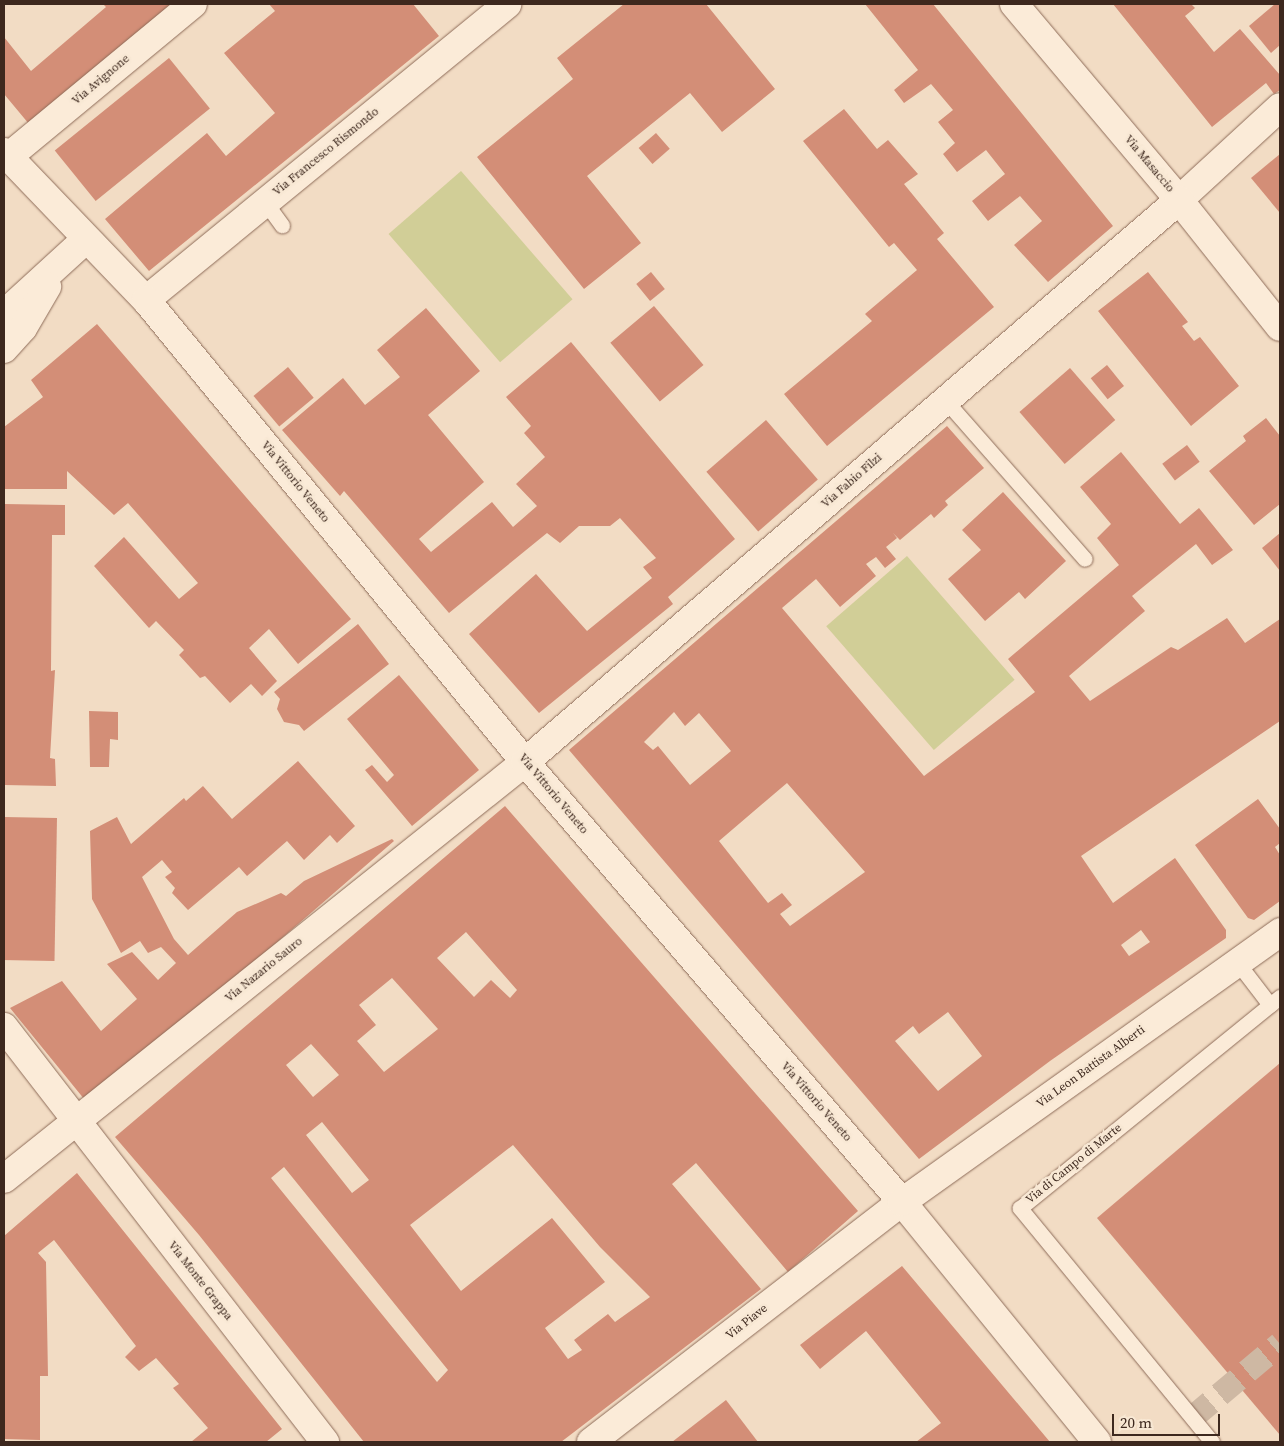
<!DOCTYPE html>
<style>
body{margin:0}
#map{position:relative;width:1284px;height:1446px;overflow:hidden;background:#f2dcc4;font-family:"Source Serif 4",serif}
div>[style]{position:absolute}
.green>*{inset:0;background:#d1ce97;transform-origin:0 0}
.building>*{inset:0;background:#d38e77;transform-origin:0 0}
.pedestrian-tunnel>*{height:24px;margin-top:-12px;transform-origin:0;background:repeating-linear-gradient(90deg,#ceb8a3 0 24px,transparent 0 36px)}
.roads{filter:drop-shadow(0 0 1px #8e6c59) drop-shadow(0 0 1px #8e6c59)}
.service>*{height:15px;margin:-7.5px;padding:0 7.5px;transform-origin:7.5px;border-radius:7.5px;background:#fbebd8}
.minor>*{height:28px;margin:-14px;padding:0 14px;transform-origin:14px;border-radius:14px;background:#fbebd8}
.tertiary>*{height:28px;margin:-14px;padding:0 14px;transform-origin:14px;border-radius:14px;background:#fbebd8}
.secondary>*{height:28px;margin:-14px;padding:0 14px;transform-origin:14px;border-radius:14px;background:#fbebd8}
span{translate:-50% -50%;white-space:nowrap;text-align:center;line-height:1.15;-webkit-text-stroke:5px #f8e8d4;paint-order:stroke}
.street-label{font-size:12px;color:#3d281e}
.frame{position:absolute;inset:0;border:5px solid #3d281e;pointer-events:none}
.scale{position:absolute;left:1112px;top:1414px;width:108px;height:22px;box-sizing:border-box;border:2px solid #3d281e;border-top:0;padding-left:6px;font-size:15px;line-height:18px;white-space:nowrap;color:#3d281e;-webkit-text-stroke:4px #f8e8d4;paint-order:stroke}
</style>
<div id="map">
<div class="green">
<i style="left:461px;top:171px;width:170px;height:96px;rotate:49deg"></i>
<i style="left:907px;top:556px;width:164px;height:107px;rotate:49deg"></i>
</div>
<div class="building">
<i style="clip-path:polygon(103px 4px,180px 4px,34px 130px,4px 94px,4px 37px,31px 71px,106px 7px)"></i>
<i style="clip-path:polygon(269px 4px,413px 4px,439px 36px,149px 271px,105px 219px,207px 133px,226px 156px,275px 113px,224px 53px,275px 11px)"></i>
<i style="clip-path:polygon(624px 4px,706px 4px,775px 89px,722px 132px,690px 93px,587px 176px,641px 243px,584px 289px,477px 157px,573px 79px,557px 58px)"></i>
<i style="clip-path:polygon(865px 4px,933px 4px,1113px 226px,1048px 282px,1014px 245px,1042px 221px,1020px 196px,988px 221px,972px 201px,1005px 174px,986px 150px,957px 172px,943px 154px,955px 143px,938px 122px,953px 110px,931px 84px,904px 103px,894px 90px,918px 70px)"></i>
<i style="clip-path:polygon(1113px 4px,1191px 4px,1195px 8px,1185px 16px,1214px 52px,1240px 29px,1280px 75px,1280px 90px,1274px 94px,1266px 83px,1212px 127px)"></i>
<i style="clip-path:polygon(1275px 4px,1280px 4px,1280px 45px,1271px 53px,1249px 26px)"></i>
<i style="left:169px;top:58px;width:65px;height:147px;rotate:51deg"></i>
<i style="clip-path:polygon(844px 109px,877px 149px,888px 140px,918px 174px,904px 184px,944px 233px,937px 239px,994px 307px,827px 446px,784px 394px,872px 321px,865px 314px,917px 270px,894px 243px,889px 247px,803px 141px)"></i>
<i style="left:656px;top:133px;width:21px;height:23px;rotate:49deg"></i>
<i style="clip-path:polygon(1280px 154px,1280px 213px,1251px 178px)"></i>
<i style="left:651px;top:272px;width:22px;height:19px;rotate:51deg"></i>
<i style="clip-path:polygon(1148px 272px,1188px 322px,1182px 326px,1194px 341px,1200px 337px,1239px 386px,1191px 426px,1098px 311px)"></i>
<i style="left:654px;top:306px;width:77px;height:57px;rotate:50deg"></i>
<i style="clip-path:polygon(426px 308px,480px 371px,428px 415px,484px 482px,419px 539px,431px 552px,492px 502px,513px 527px,537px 506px,516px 484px,545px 457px,524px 433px,531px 426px,506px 397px,571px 342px,735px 539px,668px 597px,673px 604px,539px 713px,469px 634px,536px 574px,587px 631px,652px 578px,643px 567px,656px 558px,620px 518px,610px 526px,579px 526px,560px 543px,547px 533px,449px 613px,344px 491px,340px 496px,282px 430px,343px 378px,365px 405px,400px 377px,377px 350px)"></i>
<i style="clip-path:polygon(97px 324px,351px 619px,298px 664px,269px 629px,249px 648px,277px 681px,262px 696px,251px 684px,230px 703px,205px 676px,200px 678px,179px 655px,184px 650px,156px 621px,149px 628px,94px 566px,124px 537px,179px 599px,198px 583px,128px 503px,114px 515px,67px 471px,67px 489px,4px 489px,4px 427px,43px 397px,31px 380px)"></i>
<i style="left:1107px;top:365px;width:27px;height:21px;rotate:51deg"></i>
<i style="left:288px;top:367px;width:40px;height:45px;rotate:50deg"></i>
<i style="left:1070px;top:368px;width:69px;height:67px;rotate:49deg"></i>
<i style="clip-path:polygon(1266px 418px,1280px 436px,1280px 504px,1254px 525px,1209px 471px,1246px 441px,1243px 436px)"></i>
<i style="left:766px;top:420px;width:79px;height:79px;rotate:49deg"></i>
<i style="clip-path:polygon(evenodd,947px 426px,984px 468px,945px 501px,948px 505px,934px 518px,931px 514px,900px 540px,893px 533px,897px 538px,886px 547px,896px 559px,885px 568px,876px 557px,866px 564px,876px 576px,840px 607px,816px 579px,782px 608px,924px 776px,1035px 692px,1008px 659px,1119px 565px,1097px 538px,1111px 524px,1080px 487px,1121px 452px,1180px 524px,1199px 508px,1233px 550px,1212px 565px,1196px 544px,1132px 596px,1145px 611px,1069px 676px,1090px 701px,1171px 647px,1178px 650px,1227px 618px,1245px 643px,1280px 619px,1280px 721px,1081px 856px,1113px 903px,1175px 858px,1226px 930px,1226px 938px,1050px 1061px,919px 1159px,569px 750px,947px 426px,674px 712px,685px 726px,699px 713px,731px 751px,690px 785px,658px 746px,653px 750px,644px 742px,674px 712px,947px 426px,787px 783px,865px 872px,790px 926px,780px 914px,792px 905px,782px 893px,768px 903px,719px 841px,787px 783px,947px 426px,1141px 930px,1150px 942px,1129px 956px,1121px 945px,1141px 930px,947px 426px,948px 1012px,982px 1056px,938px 1091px,895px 1041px,913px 1026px,919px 1034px,948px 1012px)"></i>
<i style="left:1187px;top:445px;width:21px;height:31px;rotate:53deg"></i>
<i style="clip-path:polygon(1003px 492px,1066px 561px,1025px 599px,1019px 592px,985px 621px,948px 579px,981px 550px,962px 530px)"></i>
<i style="clip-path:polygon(4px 504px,65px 505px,65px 535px,52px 535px,51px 671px,55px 670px,50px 758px,55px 759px,56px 786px,4px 785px)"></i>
<i style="clip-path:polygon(1280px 533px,1280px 571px,1262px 548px)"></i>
<i style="clip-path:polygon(358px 624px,389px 664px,304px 731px,299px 725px,284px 722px,277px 709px,280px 699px,274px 692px)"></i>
<i style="clip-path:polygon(399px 675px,479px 770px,412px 826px,365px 770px,372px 765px,387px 782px,394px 775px,347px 719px)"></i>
<i style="clip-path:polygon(89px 711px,118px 712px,118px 740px,110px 739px,109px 767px,90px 767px)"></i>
<i style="clip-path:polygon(298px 761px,355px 826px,337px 843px,330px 835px,304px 860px,287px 841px,247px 876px,239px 867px,188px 910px,172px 893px,175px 888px,165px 877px,172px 872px,162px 860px,142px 877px,174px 939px,188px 955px,237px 912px,281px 893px,286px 896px,304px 881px,392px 839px,394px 841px,89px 1105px,10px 1008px,62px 981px,101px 1031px,137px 999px,107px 964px,132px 952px,158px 980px,176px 963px,161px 947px,148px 953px,140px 941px,121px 953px,92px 899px,90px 831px,117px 817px,131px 844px,184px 798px,186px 801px,203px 786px,232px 819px)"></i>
<i style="clip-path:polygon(1258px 799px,1280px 829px,1280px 843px,1275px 847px,1280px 855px,1280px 901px,1254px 920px,1248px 918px,1195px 845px)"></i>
<i style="clip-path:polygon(evenodd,505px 806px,858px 1211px,788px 1272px,696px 1163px,672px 1184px,761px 1289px,561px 1442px,364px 1442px,199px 1235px,115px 1137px,505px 806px,466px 932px,517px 990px,510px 998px,491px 980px,474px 997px,437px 958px,466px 932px,505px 806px,392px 978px,438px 1029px,384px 1072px,357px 1041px,376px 1025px,359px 1005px,392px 978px,505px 806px,311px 1044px,339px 1075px,313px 1097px,286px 1065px,311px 1044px,505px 806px,322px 1122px,369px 1180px,352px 1193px,306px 1135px,322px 1122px,505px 806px,513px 1145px,600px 1247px,650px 1297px,615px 1322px,608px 1314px,574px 1340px,582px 1350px,568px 1359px,545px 1328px,605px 1282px,552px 1218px,461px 1291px,410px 1225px,513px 1145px,505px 806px,284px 1167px,448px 1370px,437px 1382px,271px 1178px,284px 1167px)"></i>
<i style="left:4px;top:817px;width:53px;height:143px;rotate:1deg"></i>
<i style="clip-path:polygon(1280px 1063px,1280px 1435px,1097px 1218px)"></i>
<i style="clip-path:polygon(77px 1173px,282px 1429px,266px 1442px,191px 1442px,208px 1428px,173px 1388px,179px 1384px,156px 1358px,139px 1371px,125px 1357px,136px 1346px,54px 1240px,38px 1253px,46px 1262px,48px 1376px,40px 1376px,40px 1440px,4px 1439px,4px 1236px)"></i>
<i style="clip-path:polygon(902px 1266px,1050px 1442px,916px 1442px,941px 1423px,866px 1331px,820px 1369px,800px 1345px)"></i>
<i style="clip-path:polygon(726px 1400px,758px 1442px,672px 1442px)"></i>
</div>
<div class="pedestrian-tunnel">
<i style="left:1192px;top:1418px;width:115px;rotate:-40.1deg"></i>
</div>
<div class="roads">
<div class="service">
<i style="left:265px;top:202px;width:29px;rotate:54deg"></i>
<i style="left:946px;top:401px;width:210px;rotate:48.7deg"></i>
<i style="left:1237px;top:962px;width:54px;rotate:52.5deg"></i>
<i style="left:1212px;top:1442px;width:303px;rotate:-129.4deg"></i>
<i style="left:1020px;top:1208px;width:335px;rotate:-39.1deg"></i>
</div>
<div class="minor">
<i style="left:8px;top:157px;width:240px;rotate:-39.6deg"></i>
<i style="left:146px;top:300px;width:467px;rotate:-39.3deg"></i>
<i style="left:4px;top:314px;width:110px;rotate:-42.4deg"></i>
<i style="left:4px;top:349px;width:28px;rotate:-48deg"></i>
<i style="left:23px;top:328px;width:48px;rotate:-59.7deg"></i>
<i style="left:4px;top:1027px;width:525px;rotate:52.28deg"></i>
<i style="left:4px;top:1179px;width:667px;rotate:-38.67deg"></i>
<i style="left:525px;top:762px;width:862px;rotate:-40.67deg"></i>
<i style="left:1179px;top:200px;width:137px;rotate:-42.6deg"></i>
<i style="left:591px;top:1442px;width:393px;rotate:-37.7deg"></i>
</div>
<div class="tertiary">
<i style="left:1014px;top:4px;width:256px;rotate:49.9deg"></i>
<i style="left:1179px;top:200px;width:162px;rotate:51.5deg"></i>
</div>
<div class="secondary">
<i style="left:4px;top:152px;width:205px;rotate:46.2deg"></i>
<i style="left:146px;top:300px;width:598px;rotate:50.64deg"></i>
<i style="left:525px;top:762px;width:579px;rotate:49.41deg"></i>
<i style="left:902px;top:1202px;width:309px;rotate:50.9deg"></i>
<i style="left:902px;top:1202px;width:465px;rotate:-35.5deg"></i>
</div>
</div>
<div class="street-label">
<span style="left:101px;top:80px;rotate:-40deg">Via Avignone</span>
<span style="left:326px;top:152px;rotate:-39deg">Via Francesco Rismondo</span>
<span style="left:1149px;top:164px;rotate:50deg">Via Masaccio</span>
<span style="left:852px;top:481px;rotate:-41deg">Via Fabio Filzi</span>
<span style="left:295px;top:482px;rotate:51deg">Via Vittorio Veneto</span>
<span style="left:553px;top:794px;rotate:50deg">Via Vittorio Veneto</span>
<span style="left:264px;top:970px;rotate:-39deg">Via Nazario Sauro</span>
<span style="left:1091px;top:1067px;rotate:-36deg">Via Leon Battista Alberti</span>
<span style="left:816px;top:1102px;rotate:49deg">Via Vittorio Veneto</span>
<span style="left:1074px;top:1164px;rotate:-39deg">Via di Campo di Marte</span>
<span style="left:200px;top:1281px;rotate:52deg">Via Monte Grappa</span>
<span style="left:747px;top:1322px;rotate:-38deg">Via Piave</span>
</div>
<div class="frame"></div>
<div class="scale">20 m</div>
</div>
